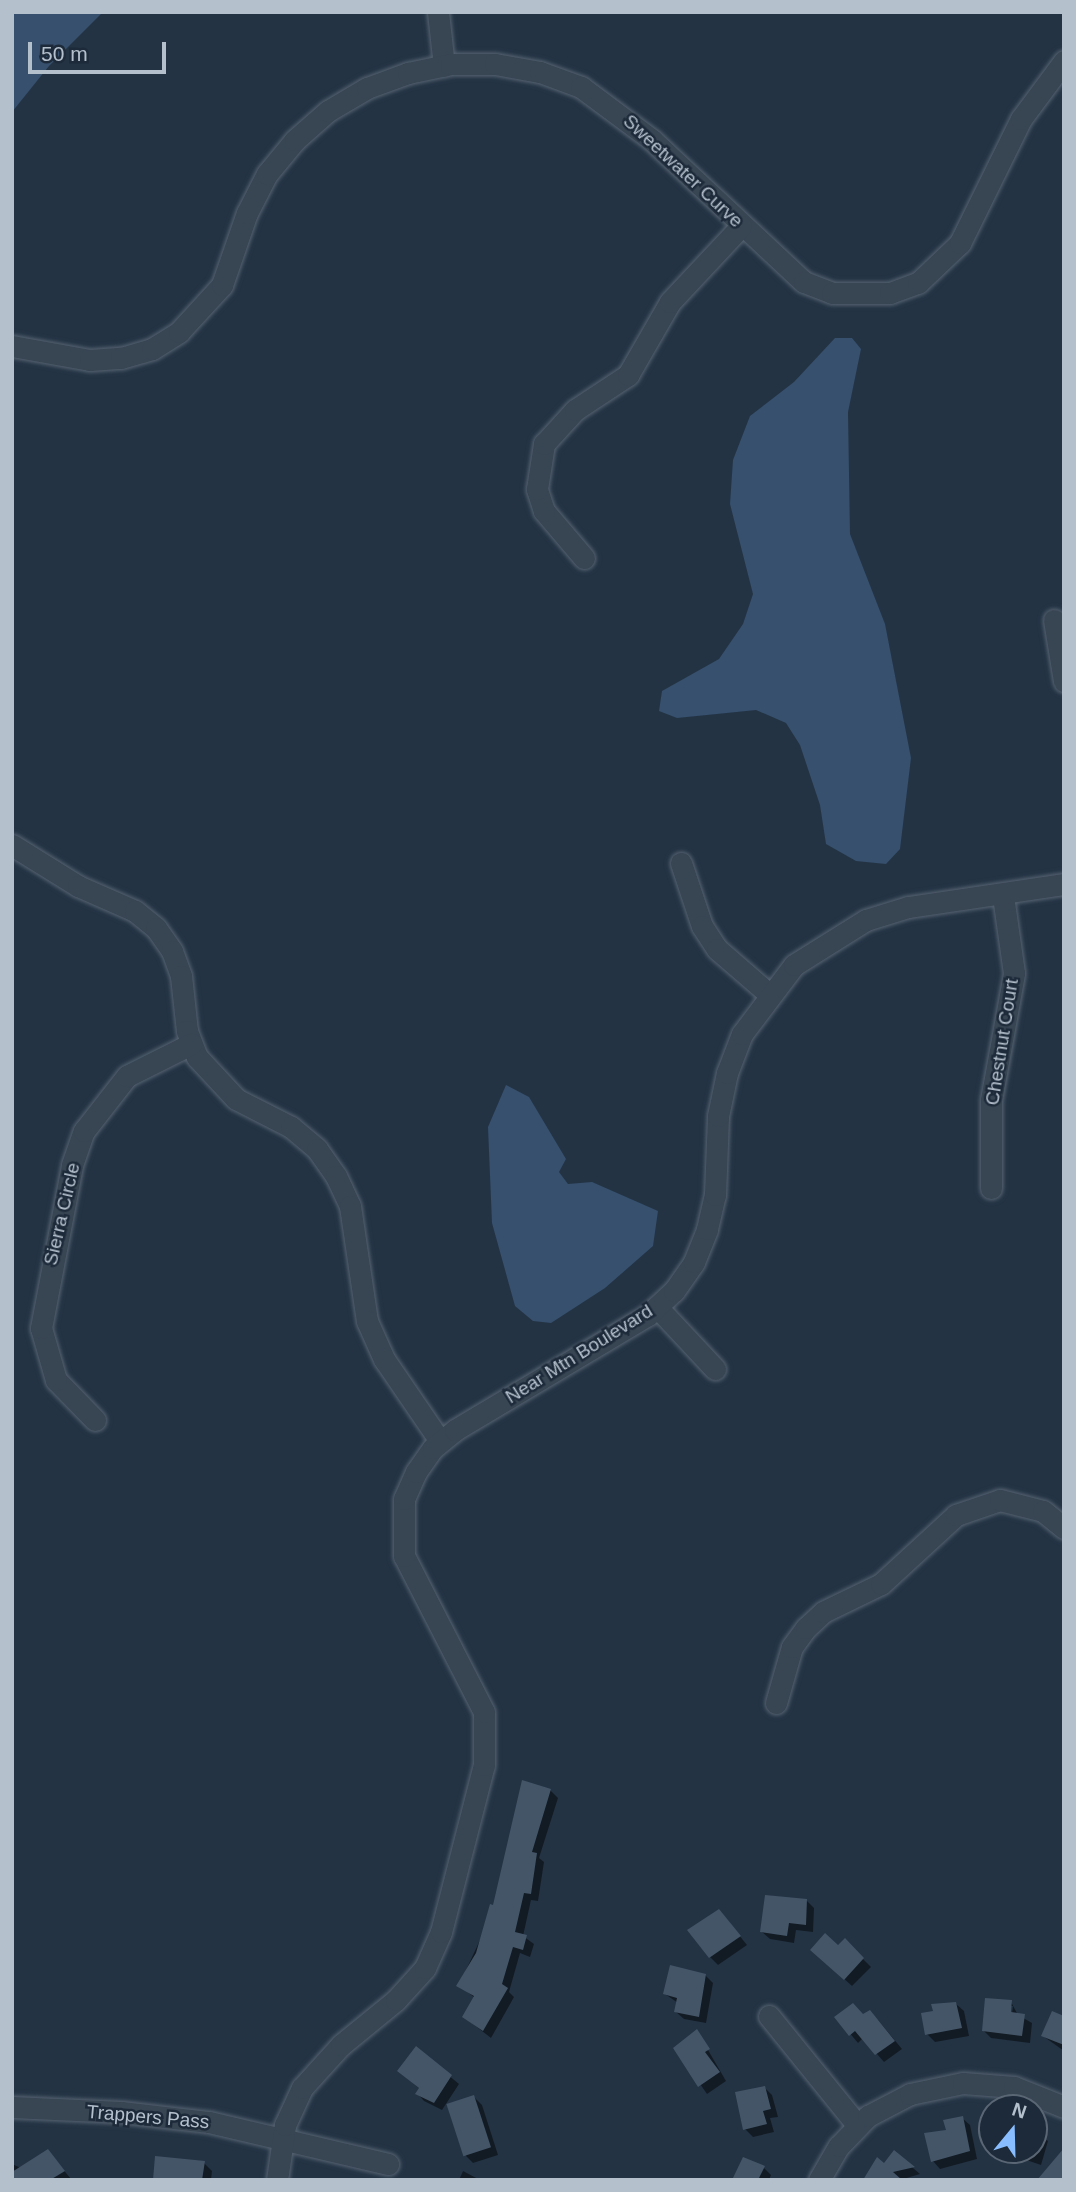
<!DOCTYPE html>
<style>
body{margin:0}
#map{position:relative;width:1076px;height:2192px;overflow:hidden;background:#233344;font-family:Arial,sans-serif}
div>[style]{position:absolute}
.water>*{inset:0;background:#36506d}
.shadow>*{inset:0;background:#0007}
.building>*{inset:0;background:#445568;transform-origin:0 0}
.roads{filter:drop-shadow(0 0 2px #566371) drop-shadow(0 0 2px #566371)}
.minor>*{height:21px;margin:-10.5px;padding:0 10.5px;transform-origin:10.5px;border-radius:10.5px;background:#384553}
span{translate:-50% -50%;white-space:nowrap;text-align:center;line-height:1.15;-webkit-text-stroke:5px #1d2a39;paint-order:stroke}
.street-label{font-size:19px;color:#b5c0cd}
.frame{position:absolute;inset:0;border:14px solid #b5c0cd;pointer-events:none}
.north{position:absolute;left:978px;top:2094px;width:70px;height:70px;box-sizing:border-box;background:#1d2a39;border:2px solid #5a6674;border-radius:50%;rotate:19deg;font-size:19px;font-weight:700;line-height:28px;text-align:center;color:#b5c0cd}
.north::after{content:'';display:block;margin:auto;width:24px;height:32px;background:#88bdff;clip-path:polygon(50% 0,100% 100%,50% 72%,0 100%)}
.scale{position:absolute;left:28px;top:42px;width:138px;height:32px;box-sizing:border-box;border:4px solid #b5c0cd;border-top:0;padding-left:9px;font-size:21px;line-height:24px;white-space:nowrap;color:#b5c0cd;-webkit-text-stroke:5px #1d2a39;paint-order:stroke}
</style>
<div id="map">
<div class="water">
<i style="clip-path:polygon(12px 12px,103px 12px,49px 66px,12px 112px)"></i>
<i style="clip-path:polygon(835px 338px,852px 338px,861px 349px,848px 412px,850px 534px,885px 624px,911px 758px,900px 849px,886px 864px,856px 861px,826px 844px,820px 805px,800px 745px,786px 723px,756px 710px,677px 718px,659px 711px,662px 691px,719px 659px,743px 624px,753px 594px,730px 504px,733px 460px,750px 416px,794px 382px)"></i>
<i style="clip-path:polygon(506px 1085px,529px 1097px,566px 1159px,559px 1172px,568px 1184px,592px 1182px,658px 1211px,653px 1246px,605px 1288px,551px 1323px,533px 1321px,515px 1306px,492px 1223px,488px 1127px)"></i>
</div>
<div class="shadow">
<i style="clip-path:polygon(550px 1790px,558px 1798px,539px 1858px,544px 1862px,538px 1901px,531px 1900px,523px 1936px,534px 1944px,530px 1957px,520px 1953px,509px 1992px,514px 1997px,491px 2038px,464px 2017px,475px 1998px,459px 1985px)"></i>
<i style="clip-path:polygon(806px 1900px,814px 1908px,813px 1932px,796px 1930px,794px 1943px,770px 1939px,762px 1932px)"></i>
<i style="clip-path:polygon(726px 1919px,747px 1945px,718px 1965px,710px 1957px)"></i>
<i style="clip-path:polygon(845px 1941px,871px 1967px,852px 1986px,820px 1957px)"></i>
<i style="clip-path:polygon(705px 1975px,713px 1983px,706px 2023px,684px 2019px,676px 2012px,678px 2003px,665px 1994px)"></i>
<i style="clip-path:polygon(evenodd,1011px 2002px,1018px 2015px,1032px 2023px,1030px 2043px,991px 2038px,984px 2031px,1011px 2002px,1010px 2006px,1013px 2006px,1011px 2021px,1010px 2006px)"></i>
<i style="clip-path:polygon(956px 2004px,964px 2011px,969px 2036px,935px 2042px,927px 2034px)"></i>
<i style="clip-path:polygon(864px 2016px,878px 2020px,902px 2049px,884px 2062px,863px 2038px,858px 2043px,837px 2018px)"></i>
<i style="clip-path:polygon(1064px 2018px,1064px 2051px,1043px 2036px)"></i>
<i style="clip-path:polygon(697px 2031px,726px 2081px,707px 2094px,675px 2048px)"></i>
<i style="clip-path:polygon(417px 2049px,459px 2084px,442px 2110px,424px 2101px,417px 2093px,420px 2089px,399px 2071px)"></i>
<i style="clip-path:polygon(765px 2088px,772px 2095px,778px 2117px,770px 2118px,774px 2132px,753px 2137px,745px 2129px)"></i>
<i style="clip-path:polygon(474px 2097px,482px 2105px,498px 2155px,473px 2163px,466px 2156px)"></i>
<i style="clip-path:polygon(962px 2118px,970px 2125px,977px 2159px,940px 2169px,933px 2161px,948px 2131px)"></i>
<i style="clip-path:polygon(1034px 2131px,1048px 2141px,1041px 2165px,997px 2150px,1034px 2150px)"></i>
<i style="clip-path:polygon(48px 2151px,71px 2179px,12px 2180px,12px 2164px,21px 2168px)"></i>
<i style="clip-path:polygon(894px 2153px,913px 2168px,920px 2174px,900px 2180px,884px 2166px)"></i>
<i style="clip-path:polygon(204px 2163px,212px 2171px,211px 2180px,155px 2180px)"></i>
<i style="clip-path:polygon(764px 2168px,771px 2175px,769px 2180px,735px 2180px)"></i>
<i style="clip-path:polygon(463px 2171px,480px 2180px,459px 2180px)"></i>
</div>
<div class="building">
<i style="clip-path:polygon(522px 1780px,551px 1789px,532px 1852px,537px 1853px,531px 1894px,524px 1893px,515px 1932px,527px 1935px,523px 1950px,513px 1947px,502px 1984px,508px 1988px,483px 2031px,462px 2017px,474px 1996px,456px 1986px,476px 1953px,490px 1904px,493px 1905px)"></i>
<i style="clip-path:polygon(765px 1895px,807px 1899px,806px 1925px,789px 1923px,787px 1936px,760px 1932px)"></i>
<i style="clip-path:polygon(719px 1909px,741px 1936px,709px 1958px,687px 1930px)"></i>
<i style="clip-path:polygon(825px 1933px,838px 1945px,845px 1938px,864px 1958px,844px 1980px,810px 1950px)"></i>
<i style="clip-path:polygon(670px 1965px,706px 1974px,699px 2017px,674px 2012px,677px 1998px,663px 1994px)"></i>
<i style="clip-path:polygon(985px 1998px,1012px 2000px,1011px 2012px,1025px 2014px,1022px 2036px,982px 2031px)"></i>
<i style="clip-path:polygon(956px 2002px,962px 2028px,925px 2035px,921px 2013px,933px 2011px,931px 2004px)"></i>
<i style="clip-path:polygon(853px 2003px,863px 2014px,870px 2010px,895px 2041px,875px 2055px,855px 2031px,849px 2036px,834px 2017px)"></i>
<i style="clip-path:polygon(1052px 2011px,1064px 2016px,1064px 2045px,1041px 2036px)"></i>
<i style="clip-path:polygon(697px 2029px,710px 2049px,705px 2052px,720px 2072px,698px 2087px,673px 2048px)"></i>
<i style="clip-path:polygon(416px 2046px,452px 2075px,434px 2103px,415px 2094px,419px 2088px,397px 2071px)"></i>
<i style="clip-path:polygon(765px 2086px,771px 2109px,763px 2111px,767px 2124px,743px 2130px,735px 2092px)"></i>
<i style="left:474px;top:2095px;width:55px;height:29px;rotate:72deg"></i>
<i style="clip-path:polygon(963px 2116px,970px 2151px,931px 2162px,924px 2133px,946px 2130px,943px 2120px)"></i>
<i style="clip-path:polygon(1064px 2148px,1064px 2180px,1037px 2180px)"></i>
<i style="clip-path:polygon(48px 2149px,65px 2171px,50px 2180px,12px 2180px,12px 2172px)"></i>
<i style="clip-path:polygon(894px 2150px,915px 2167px,893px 2172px,902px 2180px,863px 2180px,877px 2157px,884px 2163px)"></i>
<i style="clip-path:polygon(155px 2156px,205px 2161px,202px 2180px,153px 2180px)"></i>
<i style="clip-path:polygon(743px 2157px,765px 2166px,758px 2180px,732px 2180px)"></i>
</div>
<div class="roads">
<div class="minor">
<i style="left:438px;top:12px;width:54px;rotate:83.7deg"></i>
<i style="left:12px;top:346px;width:79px;rotate:10.2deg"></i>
<i style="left:90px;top:360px;width:31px;rotate:-4deg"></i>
<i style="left:121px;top:358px;width:32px;rotate:-16deg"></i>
<i style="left:152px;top:349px;width:32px;rotate:-32deg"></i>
<i style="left:179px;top:332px;width:64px;rotate:-47.5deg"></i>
<i style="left:222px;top:285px;width:76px;rotate:-70.9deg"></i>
<i style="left:247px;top:213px;width:44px;rotate:-62.9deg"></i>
<i style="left:267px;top:174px;width:44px;rotate:-50.5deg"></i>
<i style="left:295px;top:140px;width:44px;rotate:-41.3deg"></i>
<i style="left:328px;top:111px;width:45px;rotate:-30.5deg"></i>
<i style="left:367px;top:88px;width:44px;rotate:-20.1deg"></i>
<i style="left:408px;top:73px;width:44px;rotate:-11.8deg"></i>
<i style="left:451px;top:64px;width:44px"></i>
<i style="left:495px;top:64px;width:46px;rotate:10.1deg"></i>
<i style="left:540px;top:72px;width:44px;rotate:20.1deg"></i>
<i style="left:581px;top:87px;width:89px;rotate:36.7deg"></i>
<i style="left:652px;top:140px;width:208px;rotate:43.1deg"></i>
<i style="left:804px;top:282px;width:30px;rotate:21deg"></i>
<i style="left:832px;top:293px;width:58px"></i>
<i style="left:890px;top:293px;width:30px;rotate:-20deg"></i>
<i style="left:918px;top:283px;width:58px;rotate:-43.6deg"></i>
<i style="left:960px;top:243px;width:138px;rotate:-63.8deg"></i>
<i style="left:1021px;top:119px;width:72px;rotate:-53.4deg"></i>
<i style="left:584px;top:558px;width:62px;rotate:-130.4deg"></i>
<i style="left:544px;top:511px;width:23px;rotate:-108deg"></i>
<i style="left:537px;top:489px;width:46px;rotate:-81.2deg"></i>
<i style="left:544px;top:444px;width:46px;rotate:-47.6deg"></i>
<i style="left:575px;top:410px;width:64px;rotate:-33.4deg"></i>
<i style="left:628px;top:375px;width:84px;rotate:-60.1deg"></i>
<i style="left:670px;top:302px;width:104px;rotate:-46.9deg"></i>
<i style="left:1054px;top:620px;width:62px;rotate:80.7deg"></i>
<i style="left:12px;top:845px;width:78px;rotate:31.8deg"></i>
<i style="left:78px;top:886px;width:62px;rotate:23.7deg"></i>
<i style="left:135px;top:911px;width:27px;rotate:39deg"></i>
<i style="left:156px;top:928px;width:28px;rotate:55deg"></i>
<i style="left:172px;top:951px;width:27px;rotate:70deg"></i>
<i style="left:181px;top:976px;width:55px;rotate:83.8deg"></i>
<i style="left:187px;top:1031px;width:28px;rotate:69deg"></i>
<i style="left:197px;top:1057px;width:57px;rotate:47.1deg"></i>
<i style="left:236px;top:1099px;width:62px;rotate:27deg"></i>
<i style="left:291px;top:1127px;width:34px;rotate:40deg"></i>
<i style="left:317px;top:1149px;width:33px;rotate:55deg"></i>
<i style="left:336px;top:1176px;width:33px;rotate:65deg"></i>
<i style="left:350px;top:1206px;width:116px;rotate:81.6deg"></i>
<i style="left:367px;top:1321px;width:42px;rotate:65.9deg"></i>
<i style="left:384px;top:1359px;width:99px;rotate:55.7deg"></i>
<i style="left:681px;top:863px;width:66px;rotate:71.6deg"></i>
<i style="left:702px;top:926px;width:27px;rotate:57deg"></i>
<i style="left:717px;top:949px;width:69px;rotate:40.9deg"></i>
<i style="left:991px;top:1188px;width:88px;rotate:-90deg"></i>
<i style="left:991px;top:1100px;width:129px;rotate:-79.7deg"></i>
<i style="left:1014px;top:973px;width:78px;rotate:-98.1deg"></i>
<i style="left:657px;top:1307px;width:85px;rotate:46.9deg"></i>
<i style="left:95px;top:1420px;width:56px;rotate:-134.3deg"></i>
<i style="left:56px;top:1380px;width:54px;rotate:-106.1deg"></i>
<i style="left:41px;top:1328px;width:166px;rotate:-79.2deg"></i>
<i style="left:72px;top:1165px;width:36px;rotate:-71deg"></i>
<i style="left:84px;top:1131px;width:70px;rotate:-52deg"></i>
<i style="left:127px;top:1076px;width:72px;rotate:-26.6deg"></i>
<i style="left:776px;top:1703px;width:58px;rotate:-74.1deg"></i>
<i style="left:792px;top:1647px;width:24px;rotate:-54deg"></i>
<i style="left:806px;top:1628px;width:23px;rotate:-43deg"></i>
<i style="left:823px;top:1612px;width:64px;rotate:-25.8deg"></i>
<i style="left:881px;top:1584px;width:102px;rotate:-42.6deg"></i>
<i style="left:956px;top:1515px;width:46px;rotate:-18.8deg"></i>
<i style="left:1000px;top:1500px;width:44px;rotate:14.3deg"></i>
<i style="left:1043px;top:1511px;width:27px;rotate:39deg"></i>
<i style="left:769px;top:2016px;width:141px;rotate:51deg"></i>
<i style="left:12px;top:2107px;width:109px;rotate:2.6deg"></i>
<i style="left:121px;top:2112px;width:89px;rotate:6.5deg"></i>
<i style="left:209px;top:2122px;width:184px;rotate:13.2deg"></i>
<i style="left:277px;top:2180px;width:56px;rotate:-81.7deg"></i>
<i style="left:285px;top:2125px;width:41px;rotate:-65.3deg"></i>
<i style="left:302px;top:2088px;width:58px;rotate:-47.8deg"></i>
<i style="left:341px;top:2045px;width:71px;rotate:-39.3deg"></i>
<i style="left:396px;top:2000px;width:43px;rotate:-47.8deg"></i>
<i style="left:425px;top:1968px;width:39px;rotate:-66deg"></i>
<i style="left:441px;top:1932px;width:172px;rotate:-75.6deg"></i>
<i style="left:484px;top:1765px;width:53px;rotate:-90deg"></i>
<i style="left:484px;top:1712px;width:175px;rotate:-117.1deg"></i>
<i style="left:404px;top:1556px;width:57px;rotate:-90deg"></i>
<i style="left:404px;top:1499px;width:30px;rotate:-66deg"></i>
<i style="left:416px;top:1472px;width:29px;rotate:-55deg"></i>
<i style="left:433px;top:1448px;width:28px;rotate:-39deg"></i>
<i style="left:455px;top:1430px;width:225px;rotate:-30.8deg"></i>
<i style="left:648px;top:1315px;width:35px;rotate:-43deg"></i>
<i style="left:674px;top:1291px;width:35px;rotate:-55deg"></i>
<i style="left:694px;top:1262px;width:35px;rotate:-68deg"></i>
<i style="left:707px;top:1229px;width:35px;rotate:-77deg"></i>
<i style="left:715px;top:1195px;width:79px;rotate:-87.8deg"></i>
<i style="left:718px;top:1116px;width:44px;rotate:-78.2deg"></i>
<i style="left:727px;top:1073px;width:42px;rotate:-69deg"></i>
<i style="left:742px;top:1034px;width:86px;rotate:-53deg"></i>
<i style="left:794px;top:965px;width:85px;rotate:-32deg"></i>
<i style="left:866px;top:920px;width:44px;rotate:-17.2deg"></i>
<i style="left:908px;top:907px;width:158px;rotate:-8.4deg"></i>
<i style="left:819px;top:2180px;width:39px;rotate:-60deg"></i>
<i style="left:839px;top:2146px;width:42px;rotate:-46deg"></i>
<i style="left:868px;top:2116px;width:47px;rotate:-27.6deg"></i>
<i style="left:910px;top:2094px;width:54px;rotate:-11.7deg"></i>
<i style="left:963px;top:2083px;width:51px;rotate:4.5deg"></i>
<i style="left:1014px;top:2087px;width:54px;rotate:21.8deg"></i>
</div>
</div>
<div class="street-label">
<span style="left:683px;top:171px;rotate:43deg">Sweetwater Curve</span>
<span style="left:1002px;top:1042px;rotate:-81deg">Chestnut Court</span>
<span style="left:62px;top:1214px;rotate:-77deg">Sierra Circle</span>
<span style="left:579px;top:1354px;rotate:-32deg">Near Mtn Boulevard</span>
<span style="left:148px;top:2117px;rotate:5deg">Trappers Pass</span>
</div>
<div class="frame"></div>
<div class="north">N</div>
<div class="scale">50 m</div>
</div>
